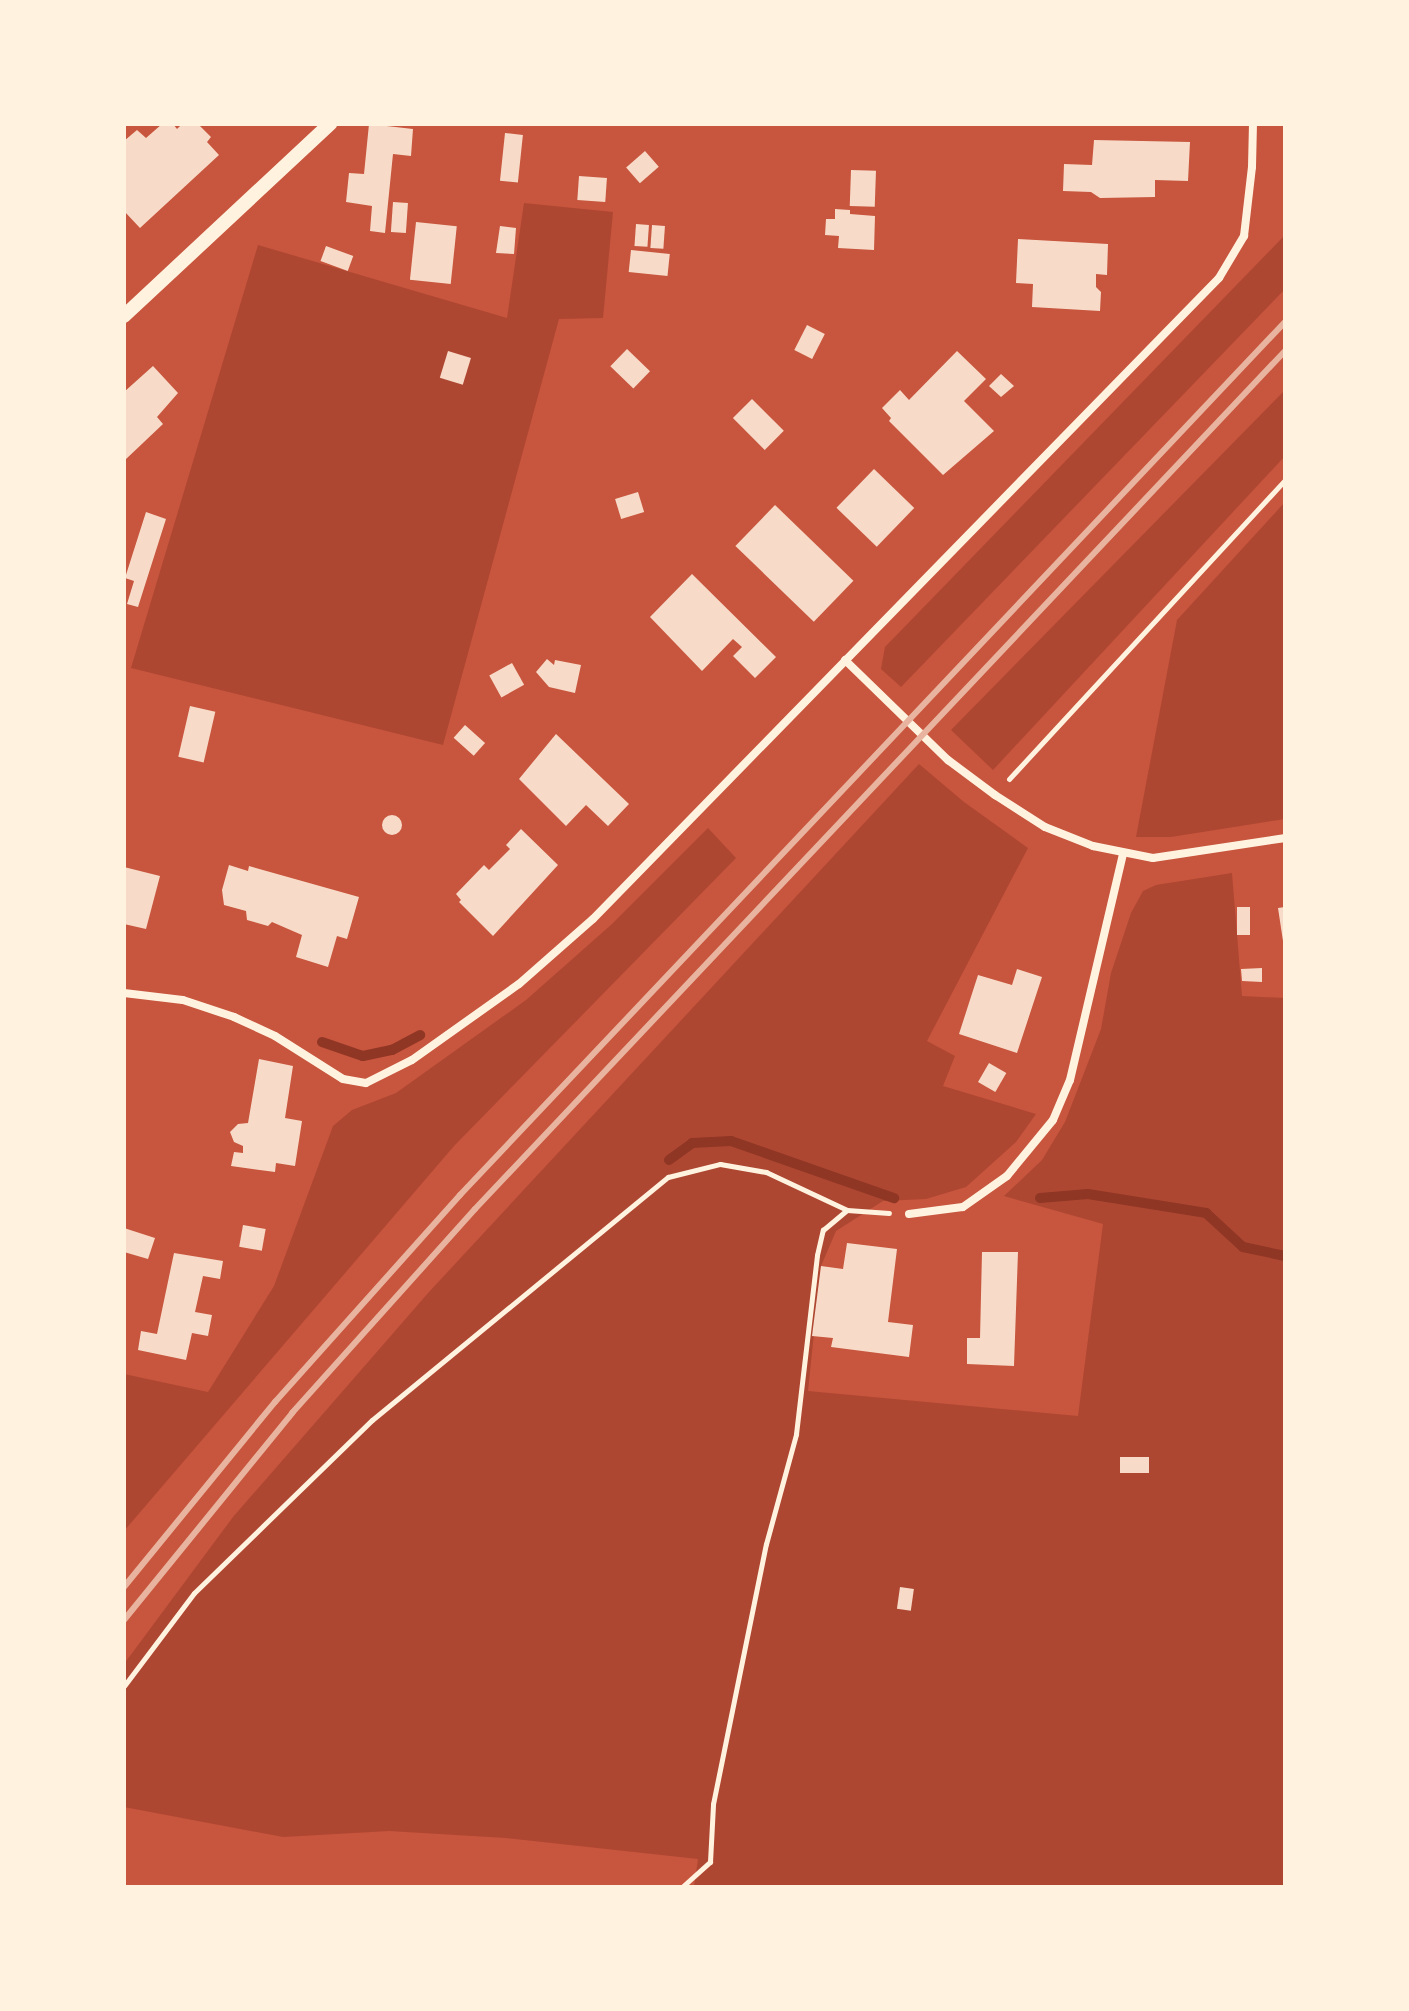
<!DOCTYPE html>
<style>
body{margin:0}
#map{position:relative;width:1409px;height:2011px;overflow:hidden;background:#c8553d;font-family:Overpass,sans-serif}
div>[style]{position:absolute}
.green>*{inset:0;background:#ae4732}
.stream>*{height:10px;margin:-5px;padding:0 5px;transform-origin:5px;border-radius:5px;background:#8f3625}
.building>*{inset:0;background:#f7dbc8;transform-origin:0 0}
.round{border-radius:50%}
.path>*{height:5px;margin:-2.5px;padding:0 2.5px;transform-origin:2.5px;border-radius:2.5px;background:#fff3e0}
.minor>*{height:8px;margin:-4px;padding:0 4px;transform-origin:4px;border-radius:4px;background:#fff3e0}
.tertiary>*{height:14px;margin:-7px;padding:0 7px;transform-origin:7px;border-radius:7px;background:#fff3e0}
.rail>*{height:6px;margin:-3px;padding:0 3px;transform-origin:3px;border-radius:3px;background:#e9b49f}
span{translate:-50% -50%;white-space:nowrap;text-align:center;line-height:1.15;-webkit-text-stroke:8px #fff3e0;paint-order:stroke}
.frame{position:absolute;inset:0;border:126px solid #fff3e0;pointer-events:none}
</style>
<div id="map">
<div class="green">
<i style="clip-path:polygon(524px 203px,613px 212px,603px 318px,559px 319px,443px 745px,131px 668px,258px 245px,507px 318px)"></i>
<i style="clip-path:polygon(1285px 235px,1285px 289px,901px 687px,881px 669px,885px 647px)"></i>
<i style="clip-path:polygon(1285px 390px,1285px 456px,993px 770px,951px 730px)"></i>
<i style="clip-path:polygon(1285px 502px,1285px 819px,1171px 837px,1136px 837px,1177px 620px)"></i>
<i style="clip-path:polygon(919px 764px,964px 802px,1028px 848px,927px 1041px,955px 1056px,943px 1086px,1036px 1114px,1016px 1142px,966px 1187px,926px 1199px,883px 1201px,836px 1231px,821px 1266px,808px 1391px,1078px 1416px,1103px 1224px,1004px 1196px,1042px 1160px,1065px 1122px,1101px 1029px,1111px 973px,1131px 913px,1143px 891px,1156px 885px,1232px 873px,1242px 996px,1285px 998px,1285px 1887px,694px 1887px,698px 1859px,506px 1838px,389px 1831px,283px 1837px,124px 1807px,124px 1664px,233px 1517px,429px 1292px)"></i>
<i style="clip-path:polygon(708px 828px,736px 858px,454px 1146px,124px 1531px,124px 1374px,208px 1392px,274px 1286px,333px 1126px,352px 1110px,396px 1093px,526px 1000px,612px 924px)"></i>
</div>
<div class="stream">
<i style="left:322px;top:1042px;width:43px;rotate:18.9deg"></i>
<i style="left:363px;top:1056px;width:30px;rotate:-12deg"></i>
<i style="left:392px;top:1050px;width:32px;rotate:-28deg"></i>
<i style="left:669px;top:1160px;width:29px;rotate:-36deg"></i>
<i style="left:692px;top:1143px;width:39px;rotate:-3deg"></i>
<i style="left:731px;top:1141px;width:173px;rotate:19.3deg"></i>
<i style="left:1040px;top:1198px;width:48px;rotate:-4.8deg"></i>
<i style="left:1088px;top:1194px;width:120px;rotate:9.1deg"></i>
<i style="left:1206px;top:1213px;width:50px;rotate:42.6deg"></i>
<i style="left:1243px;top:1247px;width:43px;rotate:12.1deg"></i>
</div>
<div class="building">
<i style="clip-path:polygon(162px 124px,173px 124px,177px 129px,182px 124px,198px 124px,211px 137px,207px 142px,219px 155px,140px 228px,124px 211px,124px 141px,137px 130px,146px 138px)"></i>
<i style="clip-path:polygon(369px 124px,413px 129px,411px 156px,393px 154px,385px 233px,370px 231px,372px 206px,346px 202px,349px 173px,364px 174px)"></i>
<i style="left:505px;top:133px;width:18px;height:48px;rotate:6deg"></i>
<i style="clip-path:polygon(1094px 140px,1190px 142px,1188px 181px,1155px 180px,1155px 197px,1100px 198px,1091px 192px,1063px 191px,1064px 164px,1092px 165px)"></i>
<i style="left:645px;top:151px;width:21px;height:25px;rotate:49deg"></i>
<i style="left:851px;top:170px;width:25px;height:36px;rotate:2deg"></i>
<i style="left:579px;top:176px;width:28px;height:24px;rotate:4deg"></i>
<i style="left:393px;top:202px;width:15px;height:30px;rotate:4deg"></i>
<i style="clip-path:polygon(835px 209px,850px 210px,850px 214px,875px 216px,874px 250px,838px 248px,839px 236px,825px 235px,826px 219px,835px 219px)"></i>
<i style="left:416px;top:222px;width:41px;height:58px;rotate:6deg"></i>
<i style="left:636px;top:224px;width:13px;height:22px;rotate:4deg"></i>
<i style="left:652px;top:225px;width:13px;height:23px;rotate:4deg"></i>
<i style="clip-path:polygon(500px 226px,516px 228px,514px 254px,496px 253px)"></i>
<i style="clip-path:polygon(1018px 239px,1108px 244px,1107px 275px,1096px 274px,1096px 287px,1101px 292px,1100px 311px,1032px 307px,1033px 284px,1016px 283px)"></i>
<i style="left:326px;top:246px;width:29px;height:16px;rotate:20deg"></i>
<i style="left:631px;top:250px;width:39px;height:22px;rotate:6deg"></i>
<i style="left:807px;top:325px;width:20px;height:28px;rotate:27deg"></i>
<i style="left:627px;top:349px;width:32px;height:24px;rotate:44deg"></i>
<i style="left:448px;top:351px;width:24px;height:28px;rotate:17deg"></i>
<i style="clip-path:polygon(957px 351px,986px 379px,964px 401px,994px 431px,943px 475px,889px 421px,891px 418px,882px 408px,900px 390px,909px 400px)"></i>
<i style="clip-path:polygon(153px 366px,178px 393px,157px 417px,163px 424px,125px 460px,124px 392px)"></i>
<i style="clip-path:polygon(1001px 374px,1014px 386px,1001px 397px,989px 386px)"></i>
<i style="left:752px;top:399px;width:45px;height:27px;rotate:45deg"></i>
<i style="left:874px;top:469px;width:56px;height:54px;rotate:44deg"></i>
<i style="left:638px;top:492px;width:21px;height:24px;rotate:73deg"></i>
<i style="left:775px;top:505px;width:109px;height:57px;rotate:44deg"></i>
<i style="clip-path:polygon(146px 512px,166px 519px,138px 607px,127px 604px,134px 581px,125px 578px)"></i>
<i style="clip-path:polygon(692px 574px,776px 657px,755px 678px,733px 656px,742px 647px,733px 639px,702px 671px,650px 617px)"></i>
<i style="clip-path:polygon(547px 659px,554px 665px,555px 660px,581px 665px,575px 693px,549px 687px,536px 672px)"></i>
<i style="left:512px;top:663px;width:25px;height:26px;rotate:61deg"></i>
<i style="left:190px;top:706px;width:26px;height:52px;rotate:13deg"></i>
<i style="left:465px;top:725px;width:27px;height:17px;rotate:42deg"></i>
<i style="clip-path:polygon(556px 734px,629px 804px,608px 826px,586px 805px,566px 826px,519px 779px)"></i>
<i class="round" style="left:382px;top:815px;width:20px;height:20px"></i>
<i style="clip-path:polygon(521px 829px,558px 865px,493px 936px,459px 902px,461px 900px,456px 894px,484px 865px,489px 870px,510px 849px,506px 845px)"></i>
<i style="clip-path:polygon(229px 865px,248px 871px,249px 866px,359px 897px,347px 939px,337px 936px,328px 967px,296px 957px,302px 935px,272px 922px,268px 926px,247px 920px,246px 911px,224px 905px,222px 890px)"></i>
<i style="clip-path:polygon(124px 867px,160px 876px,146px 929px,124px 924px)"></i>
<i style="left:1237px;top:907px;width:13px;height:28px"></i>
<i style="clip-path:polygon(1285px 907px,1285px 941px,1283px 941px,1278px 908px)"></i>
<i style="clip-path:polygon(1262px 968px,1262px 982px,1242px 981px,1241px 969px)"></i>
<i style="clip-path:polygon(1017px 969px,1042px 977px,1017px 1053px,959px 1034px,978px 975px,1012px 985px)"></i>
<i style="clip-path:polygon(259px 1059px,293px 1066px,285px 1118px,302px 1121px,295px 1166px,276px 1163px,275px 1172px,231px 1166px,234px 1152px,243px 1153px,243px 1146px,234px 1142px,230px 1132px,238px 1124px,248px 1123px)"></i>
<i style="left:989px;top:1063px;width:20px;height:22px;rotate:30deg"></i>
<i style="left:243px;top:1225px;width:23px;height:22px;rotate:10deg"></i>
<i style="clip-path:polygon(124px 1228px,155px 1238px,148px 1259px,124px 1252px)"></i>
<i style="clip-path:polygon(847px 1243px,897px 1249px,888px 1322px,913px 1325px,909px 1357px,831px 1347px,833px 1338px,812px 1336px,821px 1266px,843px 1269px)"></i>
<i style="clip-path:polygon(982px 1252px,1018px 1252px,1014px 1366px,967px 1364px,967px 1338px,980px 1338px)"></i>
<i style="clip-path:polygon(174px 1253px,223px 1261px,220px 1279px,203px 1276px,195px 1312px,212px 1315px,208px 1336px,192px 1333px,186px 1360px,138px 1350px,141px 1331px,157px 1334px)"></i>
<i style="left:1120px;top:1457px;width:29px;height:16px"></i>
<i style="left:900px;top:1587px;width:14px;height:22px;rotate:8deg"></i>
</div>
<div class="path">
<i style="left:1009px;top:779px;width:407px;rotate:-47.3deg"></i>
<i style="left:124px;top:1686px;width:116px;rotate:-53deg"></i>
<i style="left:194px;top:1593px;width:248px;rotate:-44.2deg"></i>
<i style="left:372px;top:1420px;width:383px;rotate:-39.4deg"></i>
<i style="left:668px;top:1177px;width:54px;rotate:-14deg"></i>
<i style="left:720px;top:1164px;width:47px;rotate:9.9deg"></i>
<i style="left:766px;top:1172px;width:89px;rotate:25.1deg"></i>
<i style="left:847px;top:1210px;width:42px;rotate:4.1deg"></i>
<i style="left:682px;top:1887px;width:38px;rotate:-42deg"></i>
<i style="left:710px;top:1862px;width:58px;rotate:-87deg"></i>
<i style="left:713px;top:1804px;width:265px;rotate:-78.5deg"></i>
<i style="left:766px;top:1544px;width:114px;rotate:-74.7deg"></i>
<i style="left:796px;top:1434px;width:180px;rotate:-83.3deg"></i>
<i style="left:817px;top:1255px;width:26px;rotate:-77deg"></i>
<i style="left:823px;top:1230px;width:30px;rotate:-40deg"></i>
</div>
<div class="minor">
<i style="left:845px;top:660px;width:144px;rotate:44.2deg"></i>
<i style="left:948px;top:760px;width:59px;rotate:36.7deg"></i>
<i style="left:995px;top:795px;width:59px;rotate:32.6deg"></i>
<i style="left:1045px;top:827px;width:52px;rotate:21.6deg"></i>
<i style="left:1093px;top:846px;width:61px;rotate:11.3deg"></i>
<i style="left:1153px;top:858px;width:134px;rotate:-8.6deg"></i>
<i style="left:124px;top:993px;width:59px;rotate:6.8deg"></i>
<i style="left:183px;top:1000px;width:54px;rotate:18.4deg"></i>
<i style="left:234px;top:1017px;width:45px;rotate:24.9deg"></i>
<i style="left:275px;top:1036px;width:80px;rotate:32.3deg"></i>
<i style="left:343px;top:1079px;width:23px;rotate:10deg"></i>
<i style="left:366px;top:1083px;width:51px;rotate:-26.6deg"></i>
<i style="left:412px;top:1060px;width:131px;rotate:-35.4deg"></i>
<i style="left:519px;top:984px;width:98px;rotate:-41.3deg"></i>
<i style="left:593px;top:919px;width:896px;rotate:-45.68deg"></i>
<i style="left:1219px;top:278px;width:49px;rotate:-59.2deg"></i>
<i style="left:1244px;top:236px;width:69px;rotate:-83.4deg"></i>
<i style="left:1252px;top:167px;width:43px;rotate:-88.7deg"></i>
<i style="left:909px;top:1214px;width:54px;rotate:-7.4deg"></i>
<i style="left:963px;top:1207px;width:54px;rotate:-35.2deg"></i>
<i style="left:1007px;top:1176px;width:72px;rotate:-50.6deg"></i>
<i style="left:1053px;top:1120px;width:43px;rotate:-67deg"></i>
<i style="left:1070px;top:1080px;width:232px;rotate:-76.8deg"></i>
</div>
<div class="tertiary">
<i style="left:124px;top:316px;width:282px;rotate:-43deg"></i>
</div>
<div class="rail">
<i style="left:124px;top:1587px;width:239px;rotate:-50.8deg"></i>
<i style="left:275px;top:1402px;width:278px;rotate:-48.2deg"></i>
<i style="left:460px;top:1195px;width:1201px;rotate:-46.62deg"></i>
<i style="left:124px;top:1620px;width:267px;rotate:-50.9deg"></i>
<i style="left:292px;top:1413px;width:274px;rotate:-48.1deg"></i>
<i style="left:475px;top:1209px;width:1180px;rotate:-46.65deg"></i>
</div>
<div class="frame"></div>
</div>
